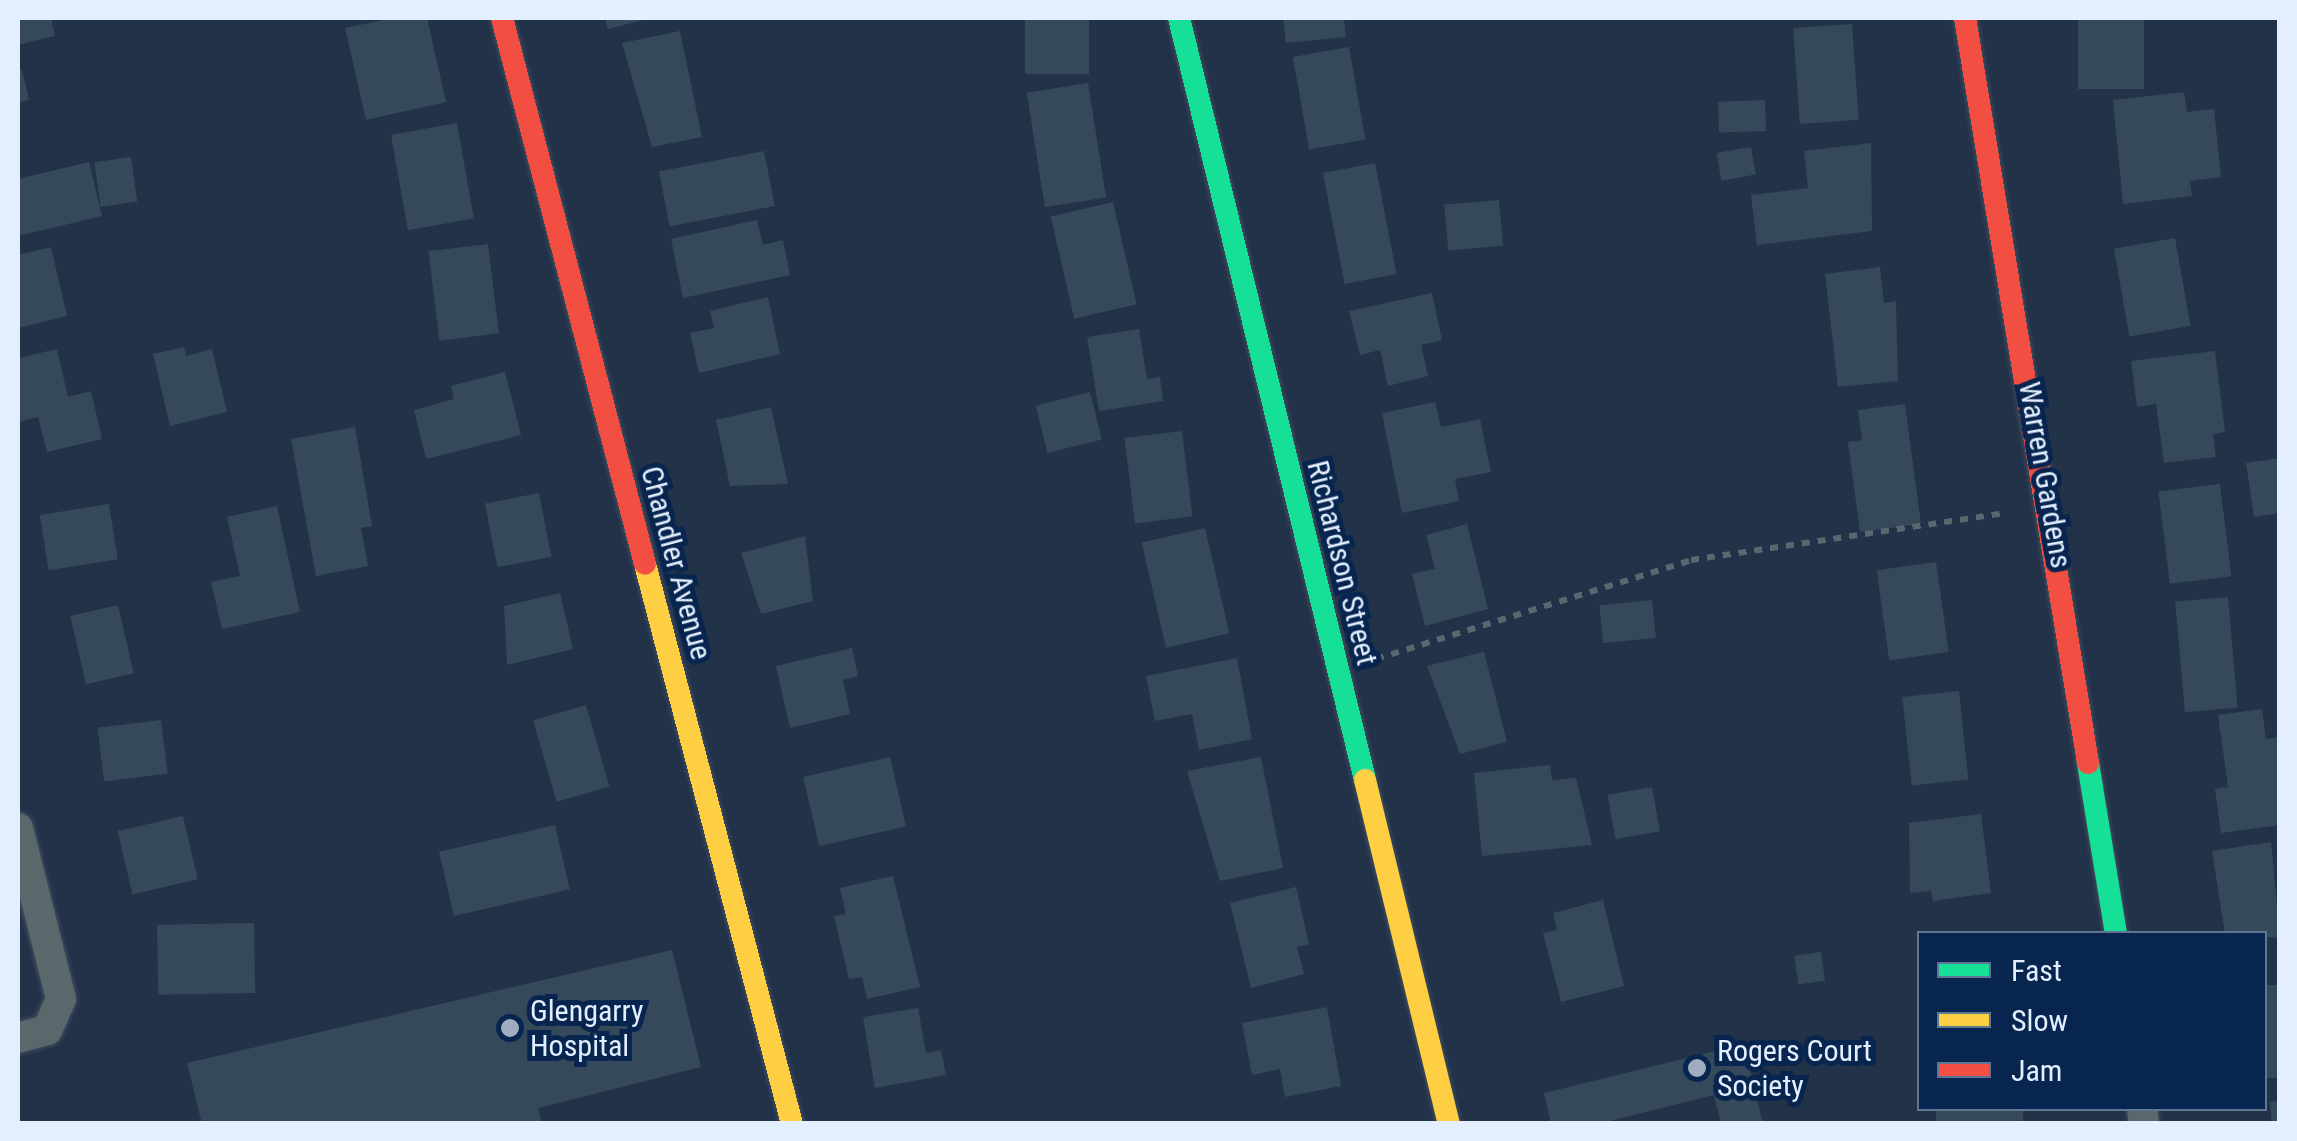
<!DOCTYPE html>
<style>
body{margin:0}
#map{position:relative;width:2297px;height:1141px;overflow:hidden;background:#223249;font-family:"Roboto Condensed",sans-serif}
div>[style]{position:absolute}
.building>*{inset:0;background:#36495a;transform-origin:0 0}
.path>*{height:6px;margin-top:-3px;transform-origin:0;background:repeating-linear-gradient(90deg,#5a676e 0 8px,transparent 0 16px)}
.roads{filter:drop-shadow(0 0 2px #404d5f) drop-shadow(0 0 2px #404d5f)}
.street>*{height:30px;margin:-15px;padding:0 15px;transform-origin:15px;border-radius:15px;background:#5a686b}
.fast>*{height:22px;margin:-11px;padding:0 11px;transform-origin:11px;border-radius:11px;background:#16e098}
.slow>*{height:22px;margin:-11px;padding:0 11px;transform-origin:11px;border-radius:11px;background:#ffcf43}
.jam>*{height:22px;margin:-11px;padding:0 11px;transform-origin:11px;border-radius:11px;background:#f24e42}
.dots>*{width:28px;height:28px;translate:-50% -50%;box-sizing:border-box;border:5px solid #07254e;border-radius:50%}
span{translate:-50% -50%;white-space:nowrap;text-align:center;line-height:1.15;-webkit-text-stroke:10px #07254e;paint-order:stroke}
.street-label{font-size:30px;color:#e3efff}
.poi-label{font-size:30px;color:#e3efff}
.left{translate:0 -50%;text-align:left}
.frame{position:absolute;inset:0;border:20px solid #e3efff;pointer-events:none}
.legend{position:absolute;left:1917px;top:931px;width:350px;height:180px;box-sizing:border-box;background:#07254e;border:2px solid #5f7695;margin:0;padding:12px 18px;list-style:none;font-size:30px;color:#e3efff}
.legend li{display:flex;align-items:center;gap:20px;height:50px}
.legend b{width:50px;border:2px solid #5f7695}
</style>
<div id="map">
<div class="building">
<i style="clip-path:polygon(18px 18px,51px 18px,55px 36px,18px 45px)"></i>
<i style="clip-path:polygon(393px 18px,427px 18px,446px 102px,366px 120px,345px 28px)"></i>
<i style="clip-path:polygon(605px 18px,647px 18px,647px 19px,608px 29px)"></i>
<i style="left:1025px;top:18px;width:64px;height:56px"></i>
<i style="clip-path:polygon(1283px 18px,1344px 18px,1346px 37px,1286px 43px)"></i>
<i style="left:2078px;top:18px;width:66px;height:71px"></i>
<i style="left:1852px;top:24px;width:96px;height:59px;rotate:86deg"></i>
<i style="clip-path:polygon(680px 31px,702px 137px,652px 147px,622px 43px)"></i>
<i style="left:1349px;top:47px;width:94px;height:57px;rotate:80deg"></i>
<i style="clip-path:polygon(22px 70px,29px 100px,18px 102px,18px 71px)"></i>
<i style="left:1088px;top:83px;width:116px;height:62px;rotate:81deg"></i>
<i style="clip-path:polygon(2184px 92px,2187px 112px,2214px 109px,2221px 177px,2190px 181px,2192px 196px,2123px 204px,2113px 100px)"></i>
<i style="left:1765px;top:100px;width:31px;height:47px;rotate:88deg"></i>
<i style="left:457px;top:123px;width:97px;height:67px;rotate:80deg"></i>
<i style="clip-path:polygon(1871px 143px,1872px 231px,1757px 245px,1751px 195px,1808px 188px,1804px 151px)"></i>
<i style="left:1751px;top:147px;width:28px;height:35px;rotate:80deg"></i>
<i style="left:764px;top:151px;width:56px;height:107px;rotate:79deg"></i>
<i style="left:131px;top:157px;width:45px;height:37px;rotate:82deg"></i>
<i style="clip-path:polygon(89px 162px,102px 216px,18px 236px,18px 179px)"></i>
<i style="left:1375px;top:163px;width:113px;height:53px;rotate:79deg"></i>
<i style="left:1499px;top:200px;width:46px;height:55px;rotate:85deg"></i>
<i style="left:1113px;top:202px;width:105px;height:64px;rotate:77deg"></i>
<i style="clip-path:polygon(757px 220px,763px 245px,783px 240px,790px 275px,683px 298px,671px 239px)"></i>
<i style="left:2175px;top:238px;width:89px;height:62px;rotate:80deg"></i>
<i style="left:488px;top:244px;width:90px;height:60px;rotate:83deg"></i>
<i style="clip-path:polygon(51px 247px,67px 316px,18px 328px,18px 255px)"></i>
<i style="clip-path:polygon(1880px 267px,1884px 303px,1896px 301px,1898px 381px,1838px 387px,1825px 274px)"></i>
<i style="clip-path:polygon(1432px 293px,1442px 340px,1421px 345px,1428px 376px,1388px 386px,1380px 350px,1360px 355px,1349px 311px)"></i>
<i style="clip-path:polygon(768px 297px,780px 354px,699px 373px,690px 333px,714px 328px,710px 311px)"></i>
<i style="clip-path:polygon(1139px 329px,1147px 379px,1160px 377px,1163px 401px,1099px 411px,1087px 337px)"></i>
<i style="clip-path:polygon(184px 347px,186px 356px,212px 349px,227px 412px,170px 426px,153px 354px)"></i>
<i style="clip-path:polygon(57px 349px,68px 397px,91px 391px,102px 439px,47px 452px,38px 417px,18px 422px,18px 358px)"></i>
<i style="clip-path:polygon(2215px 351px,2225px 432px,2213px 434px,2216px 457px,2164px 463px,2156px 404px,2137px 407px,2131px 361px)"></i>
<i style="clip-path:polygon(505px 372px,521px 435px,426px 459px,414px 410px,454px 399px,451px 386px)"></i>
<i style="left:1090px;top:392px;width:49px;height:56px;rotate:76deg"></i>
<i style="clip-path:polygon(1435px 402px,1441px 427px,1480px 419px,1491px 472px,1455px 479px,1459px 501px,1402px 513px,1382px 413px)"></i>
<i style="clip-path:polygon(1905px 404px,1921px 524px,1860px 532px,1848px 442px,1862px 440px,1858px 410px)"></i>
<i style="clip-path:polygon(771px 407px,788px 484px,730px 486px,716px 420px)"></i>
<i style="clip-path:polygon(355px 427px,372px 526px,361px 528px,368px 566px,316px 576px,291px 439px)"></i>
<i style="left:1182px;top:431px;width:86px;height:58px;rotate:83deg"></i>
<i style="clip-path:polygon(2280px 458px,2280px 513px,2254px 517px,2246px 463px)"></i>
<i style="left:2220px;top:484px;width:93px;height:62px;rotate:83deg"></i>
<i style="left:539px;top:493px;width:65px;height:55px;rotate:79deg"></i>
<i style="left:109px;top:504px;width:56px;height:70px;rotate:81deg"></i>
<i style="clip-path:polygon(277px 506px,300px 612px,222px 629px,211px 582px,240px 576px,227px 517px)"></i>
<i style="clip-path:polygon(1467px 524px,1488px 609px,1425px 626px,1412px 574px,1435px 569px,1426px 535px)"></i>
<i style="left:1205px;top:528px;width:108px;height:65px;rotate:77deg"></i>
<i style="clip-path:polygon(805px 536px,813px 601px,761px 614px,741px 553px)"></i>
<i style="left:1936px;top:562px;width:91px;height:60px;rotate:82deg"></i>
<i style="clip-path:polygon(560px 593px,573px 649px,507px 665px,504px 606px)"></i>
<i style="left:2228px;top:597px;width:111px;height:53px;rotate:85deg"></i>
<i style="left:1652px;top:600px;width:38px;height:53px;rotate:84deg"></i>
<i style="left:118px;top:605px;width:70px;height:49px;rotate:77deg"></i>
<i style="clip-path:polygon(852px 648px,858px 676px,843px 680px,850px 714px,790px 728px,776px 666px)"></i>
<i style="clip-path:polygon(1484px 652px,1507px 742px,1460px 754px,1427px 666px)"></i>
<i style="clip-path:polygon(1237px 658px,1252px 739px,1199px 750px,1192px 714px,1155px 721px,1146px 676px)"></i>
<i style="left:1959px;top:691px;width:89px;height:57px;rotate:84deg"></i>
<i style="left:586px;top:705px;width:85px;height:55px;rotate:74deg"></i>
<i style="clip-path:polygon(2262px 709px,2266px 739px,2280px 737px,2280px 825px,2221px 833px,2215px 789px,2228px 787px,2218px 715px)"></i>
<i style="left:161px;top:720px;width:54px;height:64px;rotate:83deg"></i>
<i style="left:890px;top:757px;width:71px;height:89px;rotate:77deg"></i>
<i style="clip-path:polygon(1261px 757px,1283px 868px,1220px 881px,1187px 771px)"></i>
<i style="clip-path:polygon(1550px 765px,1552px 780px,1576px 778px,1592px 845px,1482px 856px,1474px 773px)"></i>
<i style="left:1652px;top:787px;width:45px;height:45px;rotate:80deg"></i>
<i style="clip-path:polygon(1981px 814px,1991px 893px,1933px 901px,1931px 891px,1910px 893px,1909px 823px)"></i>
<i style="left:183px;top:816px;width:65px;height:67px;rotate:77deg"></i>
<i style="left:555px;top:825px;width:66px;height:119px;rotate:77deg"></i>
<i style="clip-path:polygon(2271px 842px,2280px 938px,2225px 934px,2212px 851px)"></i>
<i style="clip-path:polygon(893px 876px,920px 987px,867px 999px,862px 977px,849px 979px,834px 916px,846px 914px,840px 888px)"></i>
<i style="clip-path:polygon(1296px 887px,1309px 944px,1297px 947px,1304px 974px,1251px 988px,1230px 903px)"></i>
<i style="clip-path:polygon(1603px 900px,1624px 986px,1561px 1002px,1543px 933px,1557px 930px,1553px 913px)"></i>
<i style="left:254px;top:923px;width:70px;height:97px;rotate:89deg"></i>
<i style="clip-path:polygon(672px 950px,701px 1067px,538px 1108px,542px 1124px,202px 1124px,187px 1063px)"></i>
<i style="left:1821px;top:952px;width:29px;height:27px;rotate:82deg"></i>
<i style="left:2280px;top:985px;width:93px;height:16px;rotate:90deg"></i>
<i style="clip-path:polygon(1327px 1007px,1341px 1086px,1285px 1097px,1280px 1069px,1252px 1075px,1242px 1023px)"></i>
<i style="clip-path:polygon(918px 1008px,926px 1053px,941px 1050px,946px 1075px,875px 1088px,863px 1017px)"></i>
<i style="clip-path:polygon(1744px 1044px,1763px 1124px,1721px 1124px,1714px 1095px,1598px 1124px,1551px 1124px,1544px 1093px)"></i>
<i style="clip-path:polygon(2280px 1101px,2280px 1124px,2272px 1124px,2270px 1102px)"></i>
<i style="left:1936px;top:1108px;width:87px;height:16px"></i>
</div>
<div class="path">
<i style="left:1376px;top:659px;width:330px;rotate:-17.4deg"></i>
<i style="left:1691px;top:560px;width:317px;rotate:-8.5deg"></i>
</div>
<div class="roads">
<div class="street">
<i style="left:18px;top:828px;width:176px;rotate:75.9deg"></i>
<i style="left:61px;top:999px;width:34px;rotate:114deg"></i>
<i style="left:47px;top:1030px;width:30px;rotate:165deg"></i>
<i style="left:2142px;top:1108px;width:16px;rotate:83deg"></i>
</div>
<div class="fast">
<i style="left:1179px;top:18px;width:784px;rotate:76.28deg"></i>
<i style="left:2088px;top:763px;width:173px;rotate:80.7deg"></i>
</div>
<div class="slow">
<i style="left:645px;top:564px;width:579px;rotate:75.29deg"></i>
<i style="left:1365px;top:780px;width:354px;rotate:76.3deg"></i>
</div>
<div class="jam">
<i style="left:502px;top:18px;width:564px;rotate:75.32deg"></i>
<i style="left:1965px;top:18px;width:755px;rotate:80.62deg"></i>
</div>
</div>
<div class="dots">
<i style="left:510px;top:1028px;background:#9fadbf"></i>
<i style="left:1697px;top:1068px;background:#9fadbf"></i>
</div>
<div class="street-label">
<span style="left:2045px;top:475px;rotate:80deg">Warren Gardens</span>
<span style="left:676px;top:563px;rotate:75deg">Chandler Avenue</span>
<span style="left:1342px;top:563px;rotate:76deg">Richardson Street</span>
</div>
<div class="poi-label">
<span class="left" style="left:530px;top:1028px">Glengarry<br>Hospital</span>
<span class="left" style="left:1717px;top:1068px">Rogers Court<br>Society</span>
</div>
<div class="frame"></div>
<ul class="legend">
<li><b style="height:12px;background:#16e098"></b>Fast</li>
<li><b style="height:12px;background:#ffcf43"></b>Slow</li>
<li><b style="height:12px;background:#f24e42"></b>Jam</li>
</ul>
</div>
